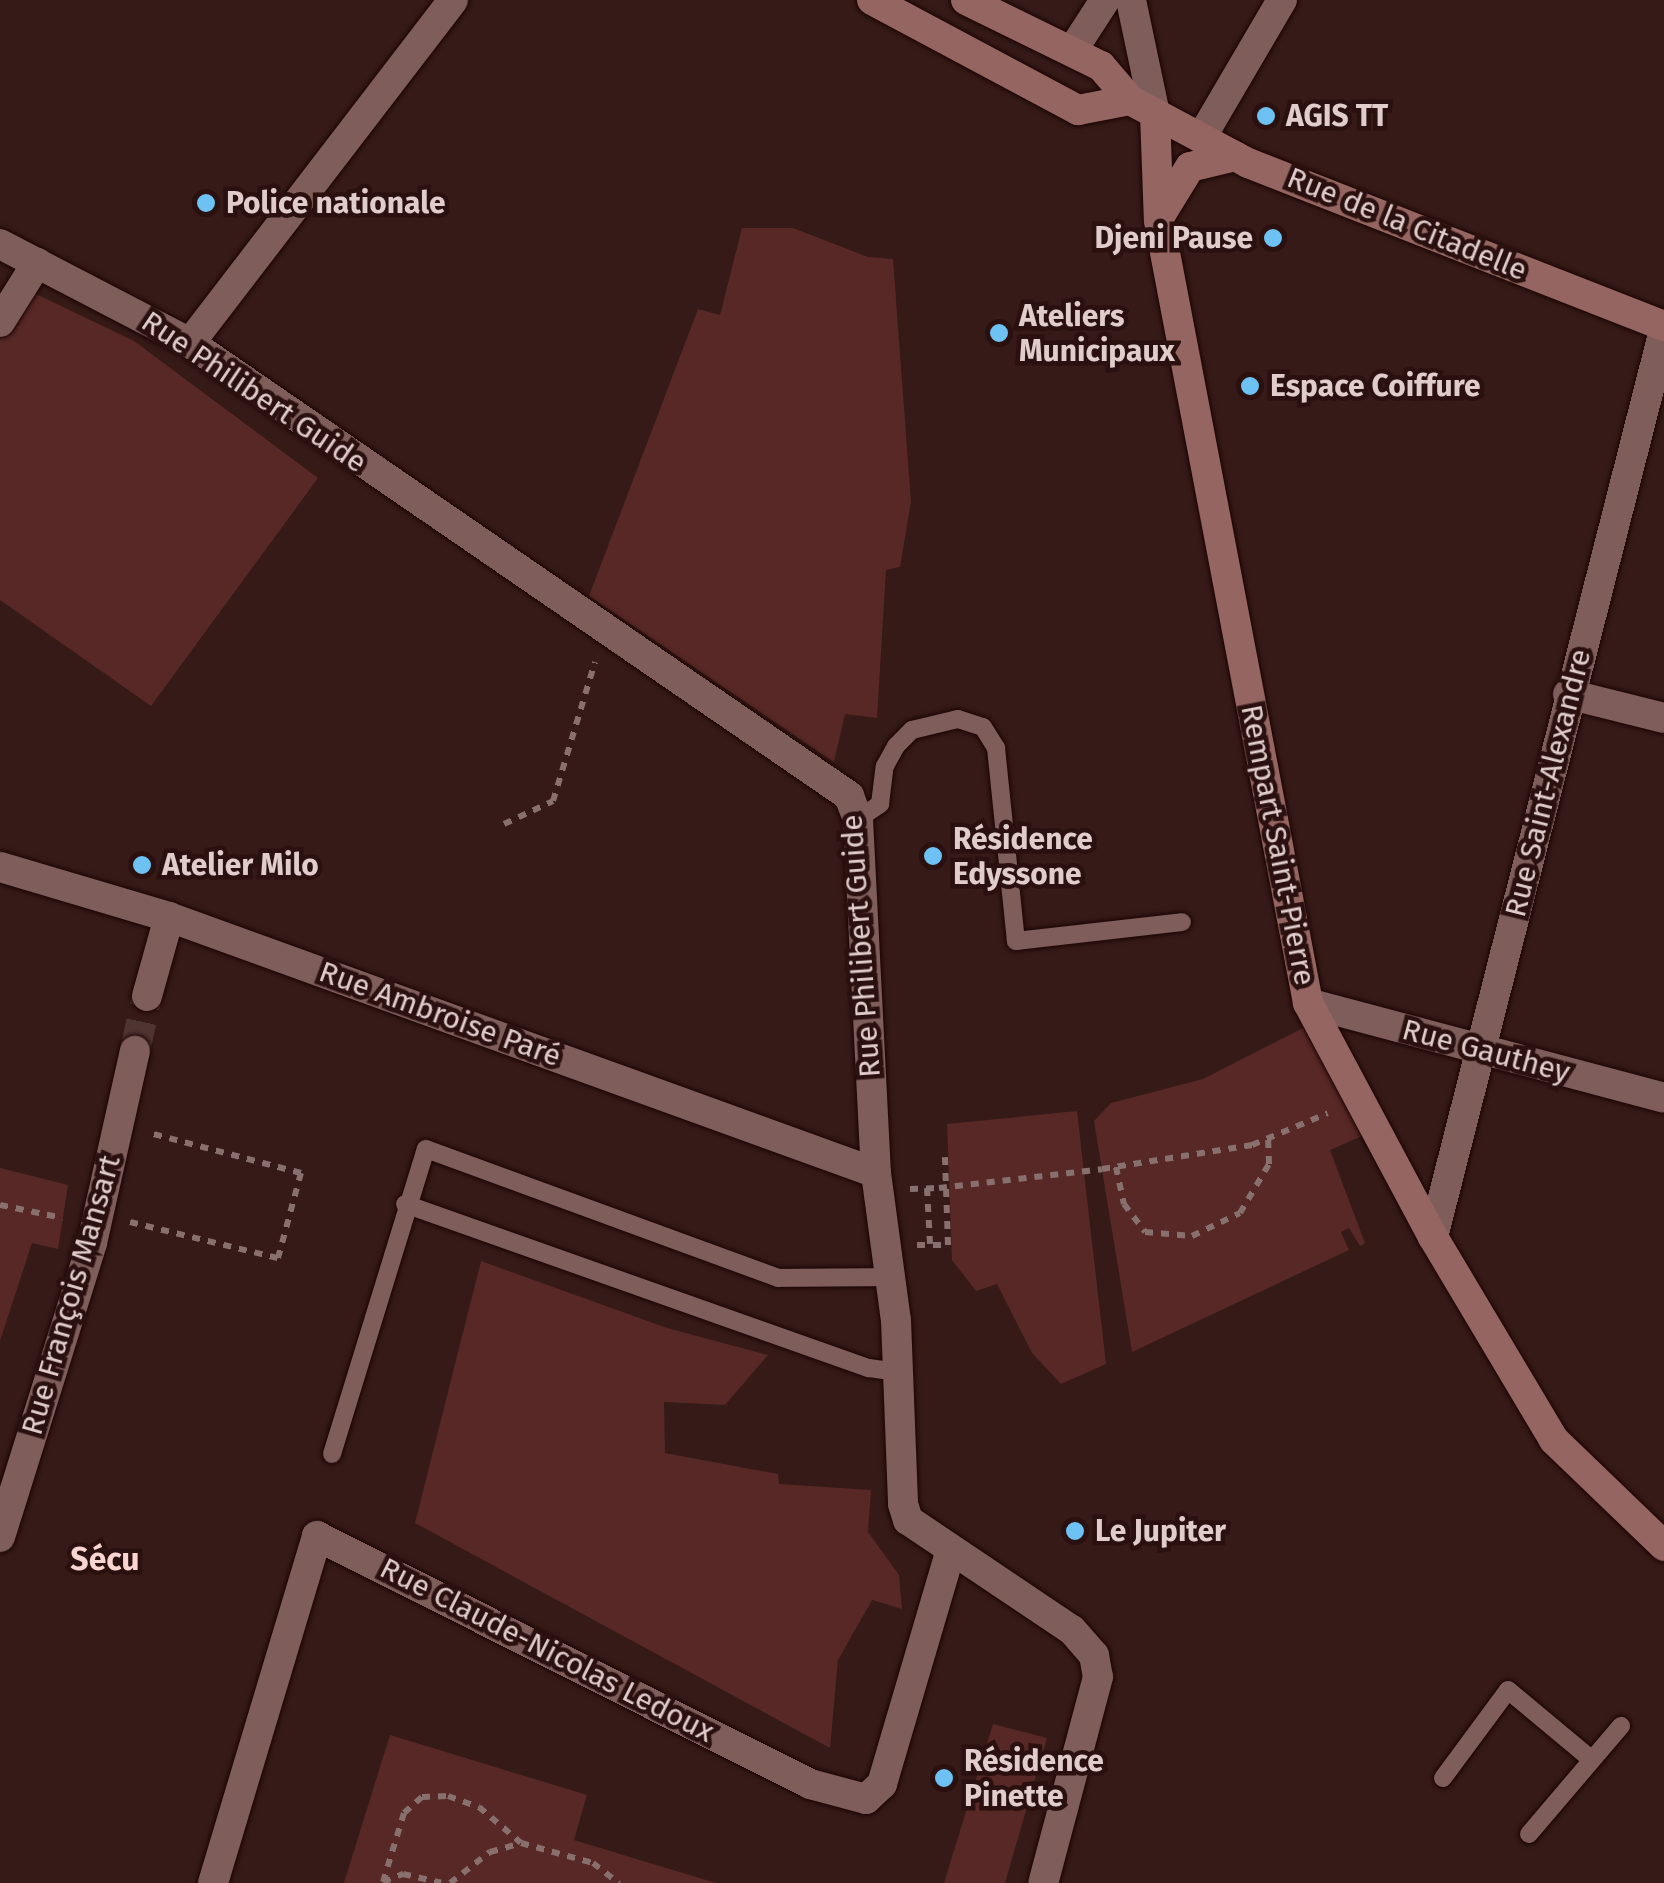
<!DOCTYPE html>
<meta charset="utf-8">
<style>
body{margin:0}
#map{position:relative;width:1664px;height:1883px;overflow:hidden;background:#351a17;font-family:"Fira Sans",sans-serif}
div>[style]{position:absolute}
.green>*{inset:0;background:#572825}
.street-tunnel>*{height:30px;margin-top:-15px;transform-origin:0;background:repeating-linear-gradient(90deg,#4f3532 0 30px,transparent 0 45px)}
.path>*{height:6px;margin-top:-3px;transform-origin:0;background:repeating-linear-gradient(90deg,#87706e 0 8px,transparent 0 16px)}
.roads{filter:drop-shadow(0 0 2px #1b0404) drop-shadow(0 0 2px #1b0404)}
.lane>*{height:18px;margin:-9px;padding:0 9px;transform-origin:9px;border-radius:9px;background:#7e5d5a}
.street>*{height:30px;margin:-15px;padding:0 15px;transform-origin:15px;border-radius:15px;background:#7e5d5a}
.secondary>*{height:30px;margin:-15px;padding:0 15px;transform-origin:15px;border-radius:15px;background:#956561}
.path-bridge>*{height:6px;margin-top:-3px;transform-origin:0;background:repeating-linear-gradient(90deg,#87706e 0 8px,transparent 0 16px)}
.dots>*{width:28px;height:28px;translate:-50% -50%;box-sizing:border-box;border:5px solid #2a100e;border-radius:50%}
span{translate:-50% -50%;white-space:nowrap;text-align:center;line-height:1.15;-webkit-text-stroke:9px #2a100e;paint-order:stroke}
.poi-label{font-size:30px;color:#e0cdcb;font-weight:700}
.left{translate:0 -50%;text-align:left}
.right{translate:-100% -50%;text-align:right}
.street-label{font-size:30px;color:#e0cdcb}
.neighbourhood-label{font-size:32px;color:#fad4d0;font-weight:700}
</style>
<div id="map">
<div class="green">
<i style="clip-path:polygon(742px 228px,793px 228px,868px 257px,893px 259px,911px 502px,900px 567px,886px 570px,877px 718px,845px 714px,834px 762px,589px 596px,698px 309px,720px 315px)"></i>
<i style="clip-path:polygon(34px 293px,134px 341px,318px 478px,151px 706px,0 600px,0 338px)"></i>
<i style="clip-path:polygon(1309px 1025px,1362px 1136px,1330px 1150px,1365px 1243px,1360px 1246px,1349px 1228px,1341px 1232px,1349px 1250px,1132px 1352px,1094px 1121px,1111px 1103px,1203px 1079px)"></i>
<i style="clip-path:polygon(1077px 1111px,1106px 1364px,1061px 1384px,1032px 1353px,997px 1284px,976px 1291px,952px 1260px,947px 1124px)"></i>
<i style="clip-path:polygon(0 1168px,68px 1185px,58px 1249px,32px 1243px,0 1341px)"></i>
<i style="clip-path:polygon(481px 1261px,667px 1328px,768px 1355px,725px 1405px,664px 1402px,665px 1453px,778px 1474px,779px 1484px,871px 1490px,868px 1532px,899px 1575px,902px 1609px,872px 1600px,838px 1660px,830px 1748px,415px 1523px)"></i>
<i style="clip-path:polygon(993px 1724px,1047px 1738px,1005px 1883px,944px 1883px)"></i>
<i style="clip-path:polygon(390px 1735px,587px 1795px,574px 1840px,716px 1883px,344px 1883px)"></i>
</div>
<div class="street-tunnel">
<i style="left:135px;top:1051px;width:56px;rotate:-77.7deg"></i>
</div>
<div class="path">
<i style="left:504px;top:824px;width:54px;rotate:-25.1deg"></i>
<i style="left:553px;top:801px;width:145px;rotate:-73.2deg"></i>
<i style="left:1116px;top:1167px;width:38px;rotate:78deg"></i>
<i style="left:1124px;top:1204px;width:35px;rotate:53deg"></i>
<i style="left:1145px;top:1232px;width:47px;rotate:4.9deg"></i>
<i style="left:1192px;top:1236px;width:53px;rotate:-25.6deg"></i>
<i style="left:1240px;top:1213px;width:57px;rotate:-59.4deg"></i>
<i style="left:1269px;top:1164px;width:26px;rotate:-92deg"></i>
<i style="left:1102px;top:1169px;width:152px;rotate:-9.1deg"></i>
<i style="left:1252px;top:1145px;width:82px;rotate:-22.8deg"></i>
<i style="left:927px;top:1188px;width:56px;rotate:86.9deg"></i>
<i style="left:910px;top:1189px;width:29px;rotate:-2deg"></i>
<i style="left:0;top:1205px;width:64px;rotate:11.7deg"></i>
<i style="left:130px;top:1222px;width:152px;rotate:13.7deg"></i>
<i style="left:278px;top:1258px;width:88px;rotate:-74.9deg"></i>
<i style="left:301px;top:1173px;width:156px;rotate:-165.2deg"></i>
<i style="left:917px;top:1245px;width:31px"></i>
<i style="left:948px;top:1245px;width:88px;rotate:-92deg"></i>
<i style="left:383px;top:1882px;width:72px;rotate:-73.1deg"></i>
<i style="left:404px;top:1813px;width:24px;rotate:-42deg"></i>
<i style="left:422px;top:1797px;width:26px;rotate:-2deg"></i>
<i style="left:448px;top:1796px;width:33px;rotate:20deg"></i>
<i style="left:479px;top:1807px;width:55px;rotate:40.6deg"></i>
<i style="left:383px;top:1882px;width:22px;rotate:-22deg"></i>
<i style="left:403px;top:1874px;width:39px;rotate:13deg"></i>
<i style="left:450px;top:1883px;width:51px;rotate:-37.8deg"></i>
<i style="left:490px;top:1852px;width:32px;rotate:-16deg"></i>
<i style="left:521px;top:1843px;width:75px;rotate:15.5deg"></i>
<i style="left:593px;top:1863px;width:33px;rotate:38deg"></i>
</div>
<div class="roads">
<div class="lane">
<i style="left:858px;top:819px;width:27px;rotate:-34deg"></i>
<i style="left:880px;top:804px;width:38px;rotate:-83deg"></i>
<i style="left:885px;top:766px;width:23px;rotate:-61deg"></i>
<i style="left:896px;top:746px;width:23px;rotate:-45deg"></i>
<i style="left:912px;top:730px;width:47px;rotate:-13.4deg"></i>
<i style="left:958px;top:719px;width:26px;rotate:18deg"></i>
<i style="left:983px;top:727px;width:25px;rotate:58deg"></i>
<i style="left:996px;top:748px;width:194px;rotate:84.1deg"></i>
<i style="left:1016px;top:941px;width:167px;rotate:-6.5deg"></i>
<i style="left:405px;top:1204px;width:492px;rotate:19.5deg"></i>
<i style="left:869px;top:1368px;width:30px;rotate:8deg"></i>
<i style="left:332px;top:1454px;width:319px;rotate:-72.9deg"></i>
<i style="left:426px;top:1149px;width:375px;rotate:20.1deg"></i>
<i style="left:778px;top:1278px;width:112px;rotate:-0.5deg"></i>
<i style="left:1443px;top:1778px;width:109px;rotate:-53.5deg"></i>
<i style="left:1508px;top:1690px;width:109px;rotate:39.8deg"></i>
<i style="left:1529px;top:1834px;width:142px;rotate:-49.6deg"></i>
</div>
<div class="street">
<i style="left:1131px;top:0;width:116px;rotate:78.1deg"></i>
<i style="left:1072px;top:51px;width:61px;rotate:-57.1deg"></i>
<i style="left:1201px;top:138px;width:160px;rotate:-59.6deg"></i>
<i style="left:0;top:244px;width:214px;rotate:27.5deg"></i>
<i style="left:190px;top:343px;width:800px;rotate:34.5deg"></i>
<i style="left:849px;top:796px;width:25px;rotate:69deg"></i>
<i style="left:858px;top:819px;width:354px;rotate:87.1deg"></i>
<i style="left:876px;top:1173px;width:148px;rotate:82.3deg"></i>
<i style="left:896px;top:1320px;width:184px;rotate:87.8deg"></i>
<i style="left:903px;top:1504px;width:17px;rotate:73deg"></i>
<i style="left:908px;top:1520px;width:197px;rotate:33.9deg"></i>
<i style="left:1072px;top:1630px;width:33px;rotate:49deg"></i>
<i style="left:1094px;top:1655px;width:22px;rotate:80deg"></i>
<i style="left:1098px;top:1677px;width:213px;rotate:104.9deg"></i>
<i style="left:0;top:322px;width:70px;rotate:-57.9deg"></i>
<i style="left:190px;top:343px;width:432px;rotate:-52.5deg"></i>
<i style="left:1568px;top:694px;width:99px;rotate:14deg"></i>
<i style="left:0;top:867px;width:176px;rotate:16.5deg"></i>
<i style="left:169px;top:917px;width:752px;rotate:19.9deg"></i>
<i style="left:147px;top:996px;width:82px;rotate:-74.4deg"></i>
<i style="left:1308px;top:1003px;width:368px;rotate:14.9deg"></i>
<i style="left:1433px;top:1237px;width:936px;rotate:-75.71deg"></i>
<i style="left:0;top:1537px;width:308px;rotate:-72.6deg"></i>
<i style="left:92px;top:1243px;width:197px;rotate:-77.4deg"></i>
<i style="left:213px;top:1883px;width:362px;rotate:-73.3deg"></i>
<i style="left:317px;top:1536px;width:552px;rotate:26.7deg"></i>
<i style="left:810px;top:1784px;width:58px;rotate:15deg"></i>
<i style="left:866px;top:1799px;width:22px;rotate:-43deg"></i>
<i style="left:882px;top:1784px;width:244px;rotate:-73.6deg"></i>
</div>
<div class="secondary">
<i style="left:872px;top:0;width:234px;rotate:28.1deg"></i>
<i style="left:1078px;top:110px;width:53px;rotate:-10.9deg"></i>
<i style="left:966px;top:0;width:150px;rotate:26.1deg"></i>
<i style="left:1101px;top:66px;width:45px;rotate:49.5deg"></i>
<i style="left:1130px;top:100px;width:134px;rotate:28.1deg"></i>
<i style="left:1248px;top:163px;width:447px;rotate:21.4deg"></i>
<i style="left:1155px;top:114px;width:107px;rotate:87.9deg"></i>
<i style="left:1159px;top:221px;width:796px;rotate:79.21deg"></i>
<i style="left:1308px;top:1003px;width:265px;rotate:61.9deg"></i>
<i style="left:1433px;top:1237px;width:236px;rotate:59.2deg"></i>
<i style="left:1554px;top:1440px;width:153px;rotate:43.9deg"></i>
<i style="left:1161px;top:214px;width:55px;rotate:-58.3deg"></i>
<i style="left:1190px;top:167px;width:46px;rotate:-13.7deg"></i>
</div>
</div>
<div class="path-bridge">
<i style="left:939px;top:1188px;width:164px;rotate:-6.6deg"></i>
</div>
<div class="dots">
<i style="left:1266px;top:116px;background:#6dc2f3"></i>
<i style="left:206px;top:203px;background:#6dc2f3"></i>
<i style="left:1273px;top:238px;background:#6dc2f3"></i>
<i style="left:999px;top:333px;background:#6dc2f3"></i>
<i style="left:1250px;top:386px;background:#6dc2f3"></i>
<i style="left:933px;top:856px;background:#6dc2f3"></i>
<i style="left:142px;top:865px;background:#6dc2f3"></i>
<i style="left:1075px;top:1531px;background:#6dc2f3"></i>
<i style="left:944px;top:1778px;background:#6dc2f3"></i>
</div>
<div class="poi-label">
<span class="left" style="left:1286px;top:116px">AGIS TT</span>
<span class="left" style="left:226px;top:203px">Police nationale</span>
<span class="right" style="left:1253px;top:238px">Djeni Pause</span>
<span class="left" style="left:1019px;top:333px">Ateliers<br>Municipaux</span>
<span class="left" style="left:1270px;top:386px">Espace Coiffure</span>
<span class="left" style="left:953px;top:856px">Résidence<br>Edyssone</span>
<span class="left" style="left:162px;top:865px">Atelier Milo</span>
<span class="left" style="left:1095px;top:1531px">Le Jupiter</span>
<span class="left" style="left:964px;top:1778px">Résidence<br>Pinette</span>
</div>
<div class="street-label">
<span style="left:1407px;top:224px;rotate:22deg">Rue de la Citadelle</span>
<span style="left:254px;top:392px;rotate:34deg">Rue Philibert Guide</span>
<span style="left:1548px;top:783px;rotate:-76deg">Rue Saint-Alexandre</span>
<span style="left:1278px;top:845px;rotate:79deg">Rempart Saint-Pierre</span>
<span style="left:861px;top:946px;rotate:-94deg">Rue Philibert Guide</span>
<span style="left:440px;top:1014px;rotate:20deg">Rue Ambroise Paré</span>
<span style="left:1486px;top:1051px;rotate:15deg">Rue Gauthey</span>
<span style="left:71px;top:1295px;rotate:-74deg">Rue François Mansart</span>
<span style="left:547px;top:1650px;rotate:27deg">Rue Claude-Nicolas Ledoux</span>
</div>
<div class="neighbourhood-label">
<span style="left:105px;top:1559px">Sécu</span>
</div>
</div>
